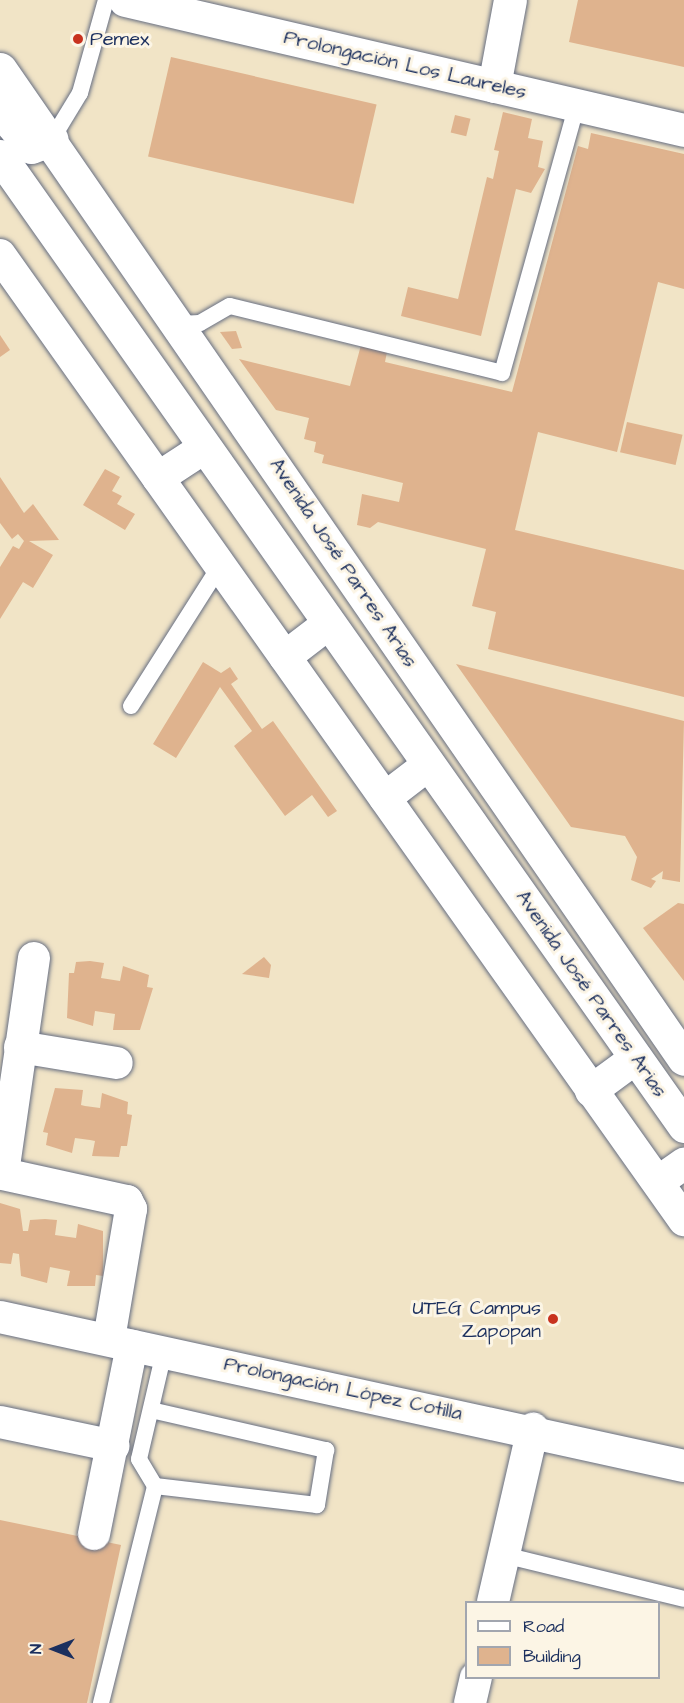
<!DOCTYPE html>
<meta charset="utf-8">
<style>
body{margin:0}
#map{position:relative;width:684px;height:1703px;overflow:hidden;background:#f1e4c6;font-family:"Architects Daughter",sans-serif}
div>[style]{position:absolute}
.building>*{inset:0;background:#dfb38e;transform-origin:0 0}
.roads{filter:drop-shadow(0 0 2px #666e82) drop-shadow(0 0 2px #666e82)}
.lane>*{height:16px;margin:-8px;padding:0 8px;transform-origin:8px;border-radius:8px;background:#fff}
.street>*{height:32px;margin:-16px;padding:0 16px;transform-origin:16px;border-radius:16px;background:#fff}
.secondary>*{height:33px;margin:-16.5px;padding:0 16.5px;transform-origin:16.5px;border-radius:16.5px;background:#fff}
.dots>*{width:16px;height:16px;translate:-50% -50%;box-sizing:border-box;border:3px solid #fcf5e5;border-radius:50%}
span{translate:-50% -50%;white-space:nowrap;text-align:center;line-height:1.15;-webkit-text-stroke:6px #fcf5e5;paint-order:stroke}
.poi-label{font-size:20px;color:#1b2f5e}
.left{translate:0 -50%;text-align:left}
.right{translate:-100% -50%;text-align:right}
.street-label{font-size:20px;color:#1b2f5e}
.legend{position:absolute;left:465px;top:1601px;width:195px;height:78px;box-sizing:border-box;background:#fcf5e5;border:2px solid #a2a6af;margin:0;padding:8px 10px;list-style:none;font-size:18px;color:#1b2f5e}
.legend li{display:flex;align-items:center;gap:12px;height:30px}
.legend b{width:30px;border:2px solid #a2a6af}
.north{position:absolute;left:24px;top:1619px;width:60px;height:60px;-webkit-text-stroke:4px #fcf5e5;paint-order:stroke;rotate:270deg;font-size:16px;font-weight:700;line-height:24px;text-align:center;color:#1b2f5e}
.north::after{content:'';display:block;margin:auto;width:21px;height:27px;background:#1b2f5e;clip-path:polygon(50% 0,100% 100%,50% 72%,0 100%)}
</style>
<div id="map">
<div class="building">
<i style="clip-path:polygon(578px 0,684px 0,684px 67px,569px 42px)"></i>
<i style="left:171px;top:57px;width:211px;height:102px;rotate:13deg"></i>
<i style="clip-path:polygon(503px 112px,532px 119px,528px 138px,543px 141px,538px 167px,545px 169px,531px 193px,516px 189px,481px 336px,401px 316px,408px 287px,458px 299px,487px 177px,493px 179px,499px 151px,494px 150px)"></i>
<i style="left:455px;top:115px;width:16px;height:18px;rotate:14deg"></i>
<i style="clip-path:polygon(591px 133px,684px 154px,684px 289px,658px 282px,617px 452px,538px 432px,515px 530px,684px 570px,684px 697px,488px 649px,496px 612px,472px 606px,486px 549px,378px 522px,370px 528px,357px 525px,362px 494px,399px 502px,403px 483px,322px 463px,324px 455px,314px 452px,316px 442px,304px 439px,309px 418px,276px 410px,239px 359px,350px 386px,361px 345px,387px 352px,385px 362px,512px 392px,578px 146px,588px 149px)"></i>
<i style="clip-path:polygon(236px 331px,242px 348px,232px 349px,220px 332px)"></i>
<i style="clip-path:polygon(0 335px,10px 350px,0 357px)"></i>
<i style="left:627px;top:422px;width:57px;height:31px;rotate:13deg"></i>
<i style="clip-path:polygon(105px 469px,120px 477px,112px 491px,122px 496px,117px 504px,135px 514px,125px 530px,83px 505px)"></i>
<i style="clip-path:polygon(0 477px,24px 513px,33px 504px,59px 540px,29px 541px,53px 555px,33px 588px,23px 582px,0 619px,0 567px,13px 546px,19px 549px,24px 541px,18px 534px,12px 539px,0 523px)"></i>
<i style="clip-path:polygon(203px 662px,221px 673px,230px 667px,238px 679px,231px 684px,262px 729px,273px 721px,337px 811px,328px 817px,312px 795px,285px 816px,234px 746px,252px 731px,220px 687px,176px 758px,153px 744px)"></i>
<i style="clip-path:polygon(456px 664px,684px 721px,680px 882px,662px 879px,663px 871px,651px 879px,656px 881px,651px 888px,631px 880px,637px 857px,625px 836px,571px 827px)"></i>
<i style="clip-path:polygon(678px 903px,684px 904px,684px 981px,643px 928px)"></i>
<i style="clip-path:polygon(264px 957px,271px 965px,269px 978px,242px 974px)"></i>
<i style="clip-path:polygon(90px 961px,104px 963px,101px 978px,120px 981px,123px 966px,149px 975px,147px 987px,153px 988px,140px 1030px,113px 1030px,115px 1014px,95px 1011px,93px 1026px,67px 1018px,69px 973px,74px 973px,76px 962px)"></i>
<i style="clip-path:polygon(55px 1088px,83px 1090px,81px 1105px,85px 1106px,100px 1108px,102px 1093px,128px 1102px,127px 1114px,132px 1115px,127px 1146px,121px 1146px,119px 1157px,92px 1156px,95px 1141px,90px 1140px,75px 1138px,72px 1153px,46px 1145px,48px 1133px,43px 1132px)"></i>
<i style="clip-path:polygon(0 1203px,20px 1209px,23px 1231px,28px 1231px,30px 1220px,45px 1219px,57px 1220px,55px 1235px,76px 1238px,78px 1224px,103px 1231px,103px 1276px,96px 1275px,95px 1286px,67px 1286px,70px 1271px,50px 1267px,47px 1283px,21px 1276px,19px 1254px,13px 1253px,11px 1264px,0 1263px)"></i>
<i style="clip-path:polygon(0 1520px,121px 1545px,87px 1703px,0 1703px)"></i>
</div>
<div class="roads">
<div class="lane">
<i style="left:52px;top:139px;width:54px;rotate:-58.7deg"></i>
<i style="left:80px;top:93px;width:97px;rotate:-74.4deg"></i>
<i style="left:179px;top:324px;width:21px;rotate:-3deg"></i>
<i style="left:200px;top:323px;width:34px;rotate:-30deg"></i>
<i style="left:230px;top:306px;width:280px;rotate:13.8deg"></i>
<i style="left:502px;top:373px;width:278px;rotate:-74.4deg"></i>
<i style="left:131px;top:706px;width:166px;rotate:-57.6deg"></i>
<i style="left:151px;top:1410px;width:180px;rotate:12.9deg"></i>
<i style="left:326px;top:1450px;width:56px;rotate:99.3deg"></i>
<i style="left:317px;top:1505px;width:163px;rotate:-173.3deg"></i>
<i style="left:504px;top:1555px;width:185px;rotate:13.7deg"></i>
<i style="left:101px;top:1703px;width:224px;rotate:-76deg"></i>
<i style="left:155px;top:1486px;width:31px;rotate:-121deg"></i>
<i style="left:139px;top:1459px;width:110px;rotate:-76.8deg"></i>
</div>
<div class="street">
<i style="left:0;top:255px;width:1183px;rotate:54.67deg"></i>
<i style="left:158px;top:478px;width:55px;rotate:-33.1deg"></i>
<i style="left:285px;top:657px;width:54px;rotate:-37.5deg"></i>
<i style="left:385px;top:798px;width:54px;rotate:-37.5deg"></i>
<i style="left:34px;top:958px;width:218px;rotate:98.2deg"></i>
<i style="left:3px;top:1174px;width:127px;rotate:12.3deg"></i>
<i style="left:127px;top:1201px;width:9px;rotate:63deg"></i>
<i style="left:131px;top:1209px;width:132px;rotate:99.6deg"></i>
<i style="left:20px;top:1047px;width:98px;rotate:9.4deg"></i>
<i style="left:591px;top:1091px;width:56px;rotate:-36.3deg"></i>
<i style="left:658px;top:1182px;width:32px;rotate:-35deg"></i>
<i style="left:0;top:1317px;width:700px;rotate:12.29deg"></i>
<i style="left:0;top:1422px;width:116px;rotate:11.9deg"></i>
<i style="left:94px;top:1534px;width:192px;rotate:-78.6deg"></i>
<i style="left:493px;top:1602px;width:178px;rotate:-77deg"></i>
<i style="left:470px;top:1703px;width:26px;rotate:-77deg"></i>
</div>
<div class="secondary">
<i style="left:125px;top:0;width:574px;rotate:13.09deg"></i>
<i style="left:0;top:69px;width:1203px;rotate:55.36deg"></i>
<i style="left:494px;top:86px;width:87px;rotate:-79.5deg"></i>
<i style="left:0;top:110px;width:48px;rotate:50deg"></i>
<i style="left:31px;top:147px;width:22px;rotate:-21deg"></i>
<i style="left:0;top:156px;width:1187px;rotate:54.81deg"></i>
</div>
</div>
<div class="dots">
<i style="left:78px;top:39px;background:#c8321e"></i>
<i style="left:553px;top:1319px;background:#c8321e"></i>
</div>
<div class="poi-label">
<span class="left" style="left:90px;top:39px">Pemex</span>
<span class="right" style="left:541px;top:1320px">UTEG Campus<br>Zapopan</span>
</div>
<div class="street-label">
<span style="left:405px;top:65px;rotate:13deg">Prolongación Los Laureles</span>
<span style="left:343px;top:563px;rotate:56deg">Avenida José Parres Arias</span>
<span style="left:591px;top:994px;rotate:55deg">Avenida José Parres Arias</span>
<span style="left:343px;top:1389px;rotate:12deg">Prolongación López Cotilla</span>
</div>
<ul class="legend">
<li><b style="height:8px;background:#fff"></b>Road</li>
<li><b style="height:16px;background:#dfb38e"></b>Building</li>
</ul>
<div class="north">N</div>
</div>
